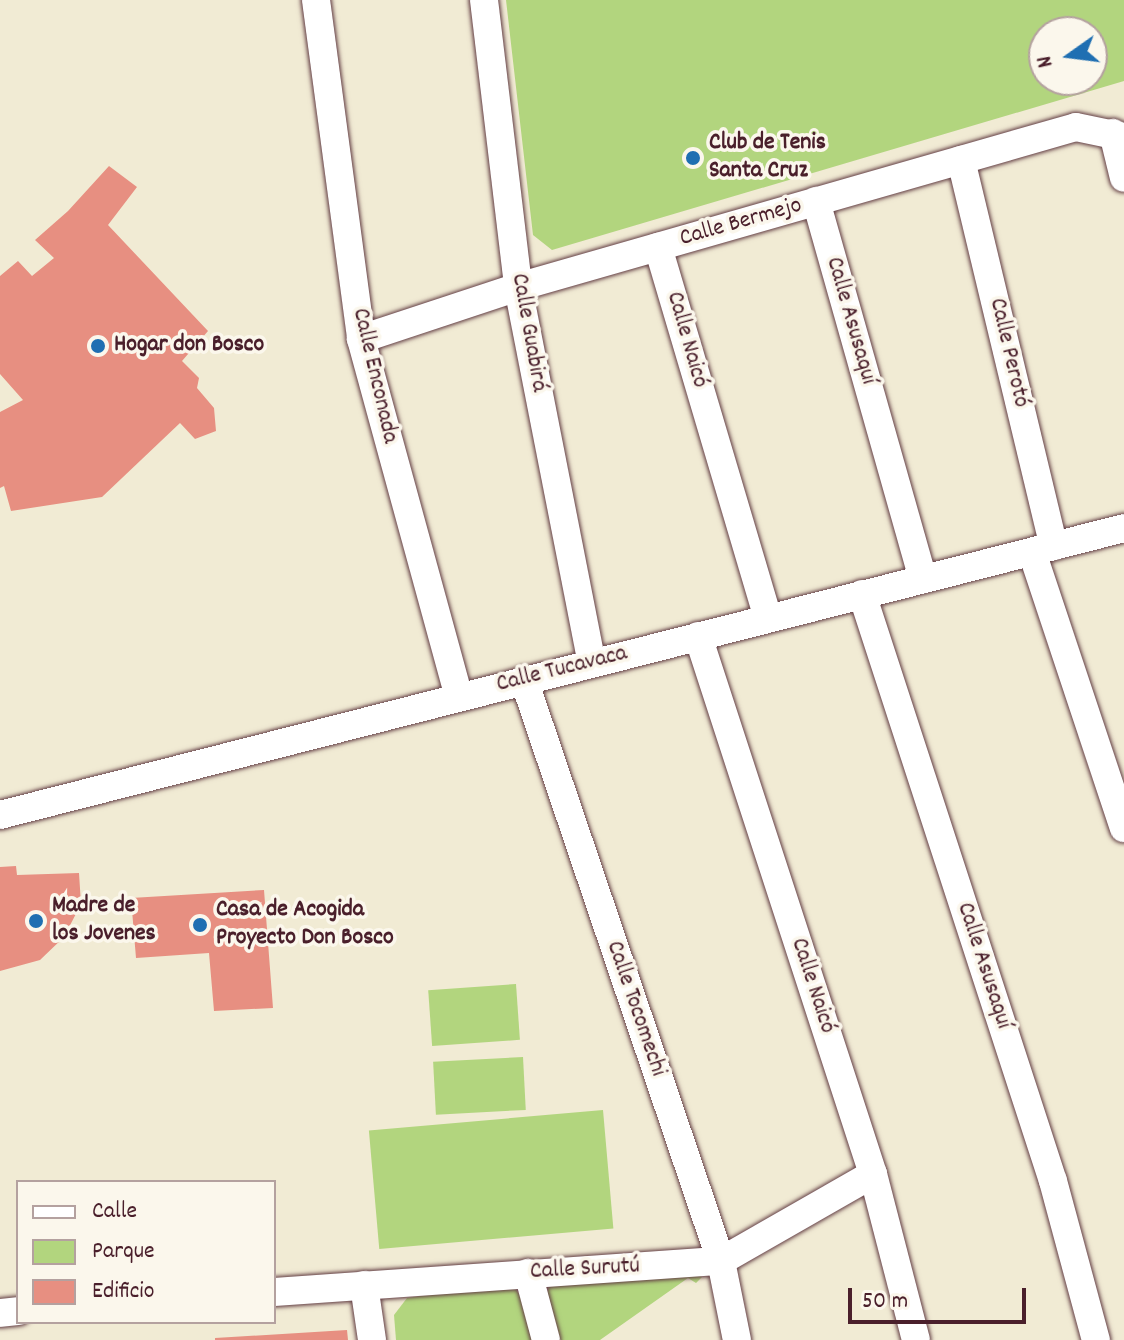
<!DOCTYPE html>
<meta charset="utf-8">
<style>
body{margin:0}
#map{position:relative;width:1124px;height:1340px;overflow:hidden;background:#f1ebd4;font-family:Dekko,sans-serif}
div>[style]{position:absolute}
.green>*{inset:0;background:#b2d57e;transform-origin:0 0}
.building>*{inset:0;background:#e78f81}
.roads{filter:drop-shadow(0 0 2px #633e44) drop-shadow(0 0 2px #633e44)}
.street>*{height:28px;margin:-14px;padding:0 14px;transform-origin:14px;border-radius:14px;background:#fff}
.dots>*{width:22px;height:22px;translate:-50% -50%;box-sizing:border-box;border:4px solid #fbf7ec;border-radius:50%}
span{translate:-50% -50%;white-space:nowrap;text-align:center;line-height:1.15;-webkit-text-stroke:7px #fbf7ec;paint-order:stroke}
.poi-label{font-size:24px;color:#4a1f2b;font-weight:700}
.left{translate:0 -50%;text-align:left}
.street-label{font-size:24px;color:#4a1f2b}
.legend{position:absolute;left:16px;top:1180px;width:260px;height:144px;box-sizing:border-box;background:#fbf7ec;border:2px solid #b4a19f;margin:0;padding:10px 14px;list-style:none;font-size:24px;color:#4a1f2b}
.legend li{display:flex;align-items:center;gap:16px;height:40px}
.legend b{width:40px;border:2px solid #b4a19f}
.north{position:absolute;left:1028px;top:16px;width:80px;height:80px;box-sizing:border-box;background:#fbf7ec;border:2px solid #b4a19f;border-radius:50%;rotate:256deg;font-size:22px;font-weight:700;line-height:32px;text-align:center;color:#4a1f2b}
.north::after{content:'';display:block;margin:auto;width:28px;height:36px;background:#1f6fb2;clip-path:polygon(50% 0,100% 100%,50% 72%,0 100%)}
.scale{position:absolute;left:848px;top:1288px;width:178px;height:36px;box-sizing:border-box;border:4px solid #4a1f2b;border-top:0;padding-left:10px;font-size:24px;line-height:28px;white-space:nowrap;color:#4a1f2b;-webkit-text-stroke:6px #fbf7ec;paint-order:stroke}
</style>
<div id="map">
<div class="green">
<i style="clip-path:polygon(evenodd,506px 0,1124px 0,1124px 81px,552px 250px,533px 235px,506px 0,1044px 32px,1092px 32px,1092px 80px,1044px 80px,1044px 32px)"></i>
<i style="left:516px;top:984px;width:56px;height:88px;rotate:86deg"></i>
<i style="left:523px;top:1057px;width:53px;height:90px;rotate:87deg"></i>
<i style="left:603px;top:1110px;width:119px;height:235px;rotate:85deg"></i>
<i style="clip-path:polygon(678px 1267px,702px 1277px,696px 1283px,688px 1278px,600px 1340px,555px 1340px,546px 1296px,549px 1287px,566px 1277px)"></i>
<i style="clip-path:polygon(498px 1285px,516px 1290px,527px 1304px,536px 1340px,396px 1340px,394px 1315px,407px 1298px)"></i>
</div>
<div class="building">
<i style="clip-path:polygon(109px 166px,137px 187px,108px 225px,208px 331px,182px 361px,199px 378px,197px 388px,214px 408px,216px 431px,195px 439px,180px 423px,102px 497px,11px 511px,4px 486px,0 488px,0 412px,23px 400px,0 374px,0 276px,18px 261px,32px 276px,54px 258px,35px 240px,68px 211px)"></i>
<i style="clip-path:polygon(16px 866px,17px 875px,79px 873px,81px 904px,64px 937px,40px 960px,0 971px,0 867px)"></i>
<i style="clip-path:polygon(264px 890px,273px 1008px,214px 1011px,209px 953px,136px 958px,131px 898px)"></i>
<i style="clip-path:polygon(347px 1330px,348px 1340px,215px 1340px,215px 1338px)"></i>
</div>
<div class="roads">
<div class="street">
<i style="left:316px;top:0;width:342px;rotate:82.4deg"></i>
<i style="left:361px;top:339px;width:371px;rotate:74.7deg"></i>
<i style="left:484px;top:0;width:289px;rotate:83.2deg"></i>
<i style="left:518px;top:287px;width:383px;rotate:78.9deg"></i>
<i style="left:1113px;top:133px;width:46px;rotate:76.3deg"></i>
<i style="left:961px;top:160px;width:397px;rotate:76.5deg"></i>
<i style="left:816px;top:201px;width:393px;rotate:74.2deg"></i>
<i style="left:658px;top:247px;width:387px;rotate:73.5deg"></i>
<i style="left:361px;top:339px;width:165px;rotate:-18.3deg"></i>
<i style="left:518px;top:287px;width:580px;rotate:-16deg"></i>
<i style="left:1076px;top:127px;width:49px;rotate:11.8deg"></i>
<i style="left:1032px;top:552px;width:291px;rotate:71.6deg"></i>
<i style="left:862px;top:594px;width:617px;rotate:71.98deg"></i>
<i style="left:1053px;top:1181px;width:165px;rotate:74.9deg"></i>
<i style="left:698px;top:636px;width:566px;rotate:71.98deg"></i>
<i style="left:873px;top:1174px;width:171px;rotate:75.5deg"></i>
<i style="left:524px;top:680px;width:613px;rotate:71.27deg"></i>
<i style="left:721px;top:1261px;width:81px;rotate:78.6deg"></i>
<i style="left:0;top:815px;width:1160px;rotate:-14.32deg"></i>
<i style="left:528px;top:1273px;width:69px;rotate:75deg"></i>
<i style="left:364px;top:1285px;width:56px;rotate:81.7deg"></i>
<i style="left:274px;top:1292px;width:448px;rotate:-4deg"></i>
<i style="left:721px;top:1261px;width:175px;rotate:-29.8deg"></i>
<i style="left:0;top:1313px;width:18px;rotate:-6deg"></i>
</div>
</div>
<div class="dots">
<i style="left:693px;top:158px;background:#1f6fb2"></i>
<i style="left:98px;top:346px;background:#1f6fb2"></i>
<i style="left:36px;top:921px;background:#1f6fb2"></i>
<i style="left:200px;top:925px;background:#1f6fb2"></i>
</div>
<div class="poi-label">
<span class="left" style="left:709px;top:158px">Club de Tenis<br>Santa Cruz</span>
<span class="left" style="left:114px;top:346px">Hogar don Bosco</span>
<span class="left" style="left:52px;top:921px">Madre de<br>los Jovenes</span>
<span class="left" style="left:216px;top:925px">Casa de Acogida<br>Proyecto Don Bosco</span>
</div>
<div class="street-label">
<span style="left:741px;top:223px;rotate:-16deg">Calle Bermejo</span>
<span style="left:850px;top:321px;rotate:74deg">Calle Asusaquí</span>
<span style="left:528px;top:333px;rotate:80deg">Calle Guabirá</span>
<span style="left:686px;top:340px;rotate:74deg">Calle Naicó</span>
<span style="left:1008px;top:353px;rotate:77deg">Calle Perotó</span>
<span style="left:374px;top:376px;rotate:77deg">Calle Enconada</span>
<span style="left:562px;top:670px;rotate:-14deg">Calle Tucavaca</span>
<span style="left:983px;top:966px;rotate:72deg">Calle Asusaquí</span>
<span style="left:812px;top:986px;rotate:72deg">Calle Naicó</span>
<span style="left:635px;top:1009px;rotate:71deg">Calle Tocomechi</span>
<span style="left:585px;top:1270px;rotate:-3deg">Calle Surutú</span>
</div>
<ul class="legend">
<li><b style="height:10px;background:#fff"></b>Calle</li>
<li><b style="height:22px;background:#b2d57e"></b>Parque</li>
<li><b style="height:22px;background:#e78f81"></b>Edificio</li>
</ul>
<div class="north">N</div>
<div class="scale">50 m</div>
</div>
